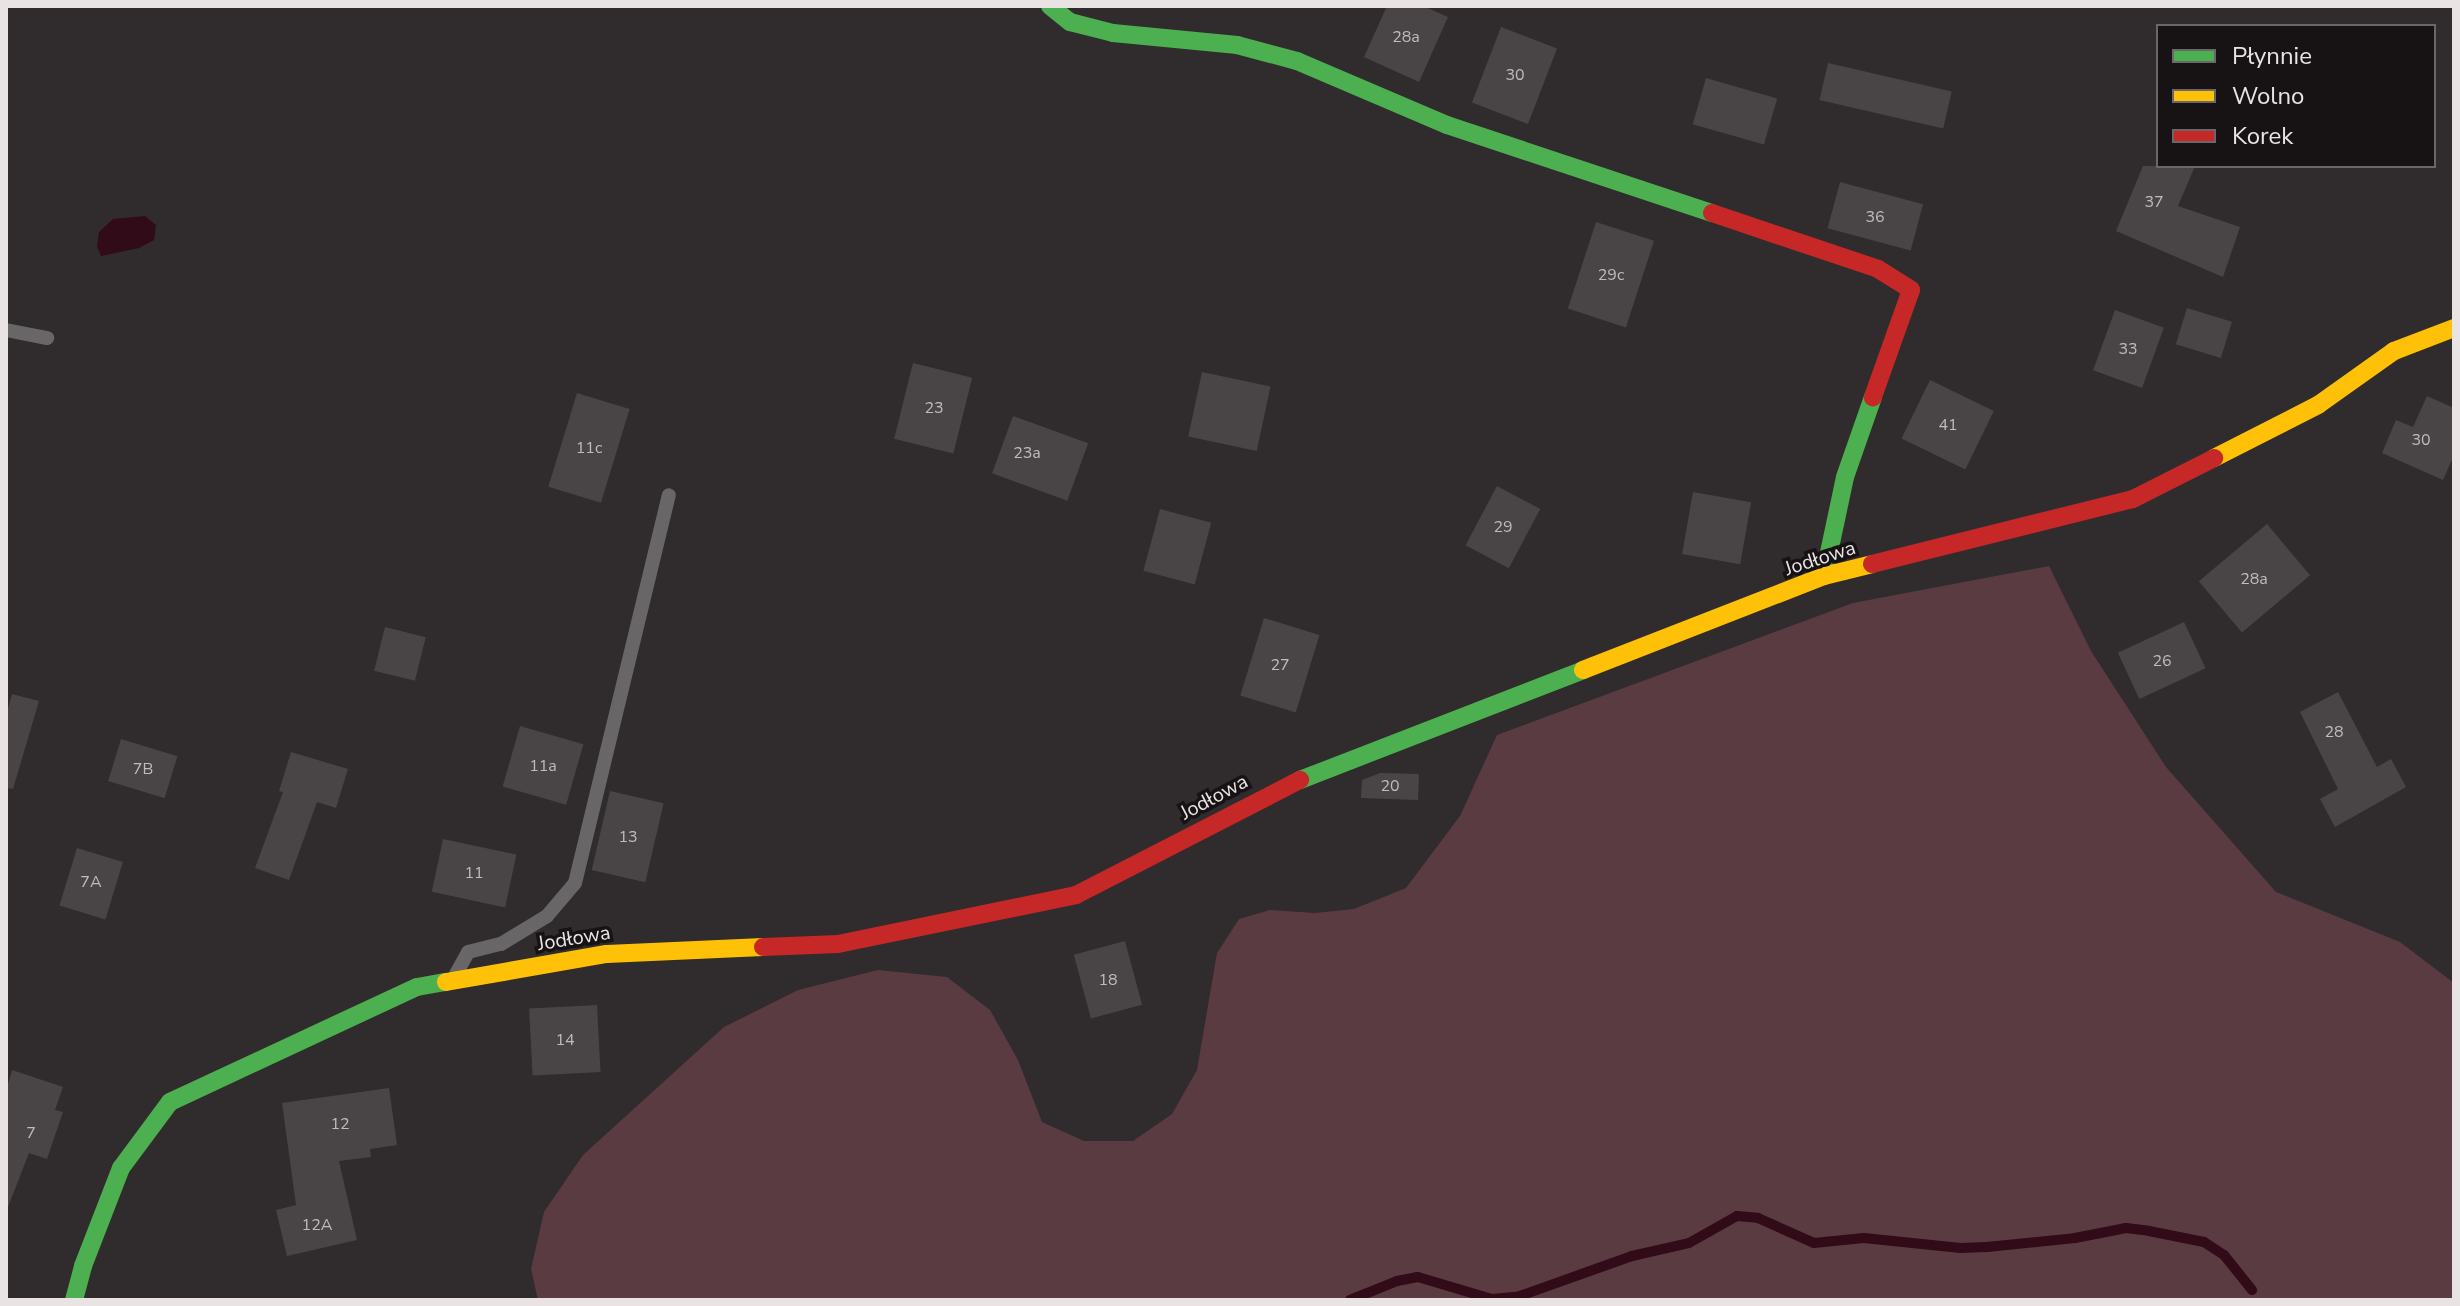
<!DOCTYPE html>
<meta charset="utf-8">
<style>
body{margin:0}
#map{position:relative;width:2460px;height:1306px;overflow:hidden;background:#302b2c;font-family:"Nunito Sans",sans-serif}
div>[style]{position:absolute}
.green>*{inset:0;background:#5a3b42}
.water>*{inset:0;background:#310b17}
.stream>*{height:10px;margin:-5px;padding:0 5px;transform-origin:5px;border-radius:5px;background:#310b17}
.building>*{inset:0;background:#494546;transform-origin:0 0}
.lane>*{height:14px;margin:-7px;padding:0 7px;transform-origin:7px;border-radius:7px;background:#686667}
.fast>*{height:18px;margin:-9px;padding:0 9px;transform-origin:9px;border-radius:9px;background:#4caf50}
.slow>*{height:18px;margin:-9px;padding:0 9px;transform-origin:9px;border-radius:9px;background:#ffc107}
.jam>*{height:18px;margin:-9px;padding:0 9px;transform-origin:9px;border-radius:9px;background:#c62828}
span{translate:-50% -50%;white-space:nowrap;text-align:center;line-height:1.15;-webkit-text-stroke:7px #171314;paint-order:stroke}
.number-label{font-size:16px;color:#c1bcbc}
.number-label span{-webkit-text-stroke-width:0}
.street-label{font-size:20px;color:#e9e3e4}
.frame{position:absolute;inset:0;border:8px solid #e9e3e4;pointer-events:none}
.legend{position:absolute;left:2156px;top:24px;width:280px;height:144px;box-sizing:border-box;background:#171314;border:2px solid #6b6667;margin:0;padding:10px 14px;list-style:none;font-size:24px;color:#e9e3e4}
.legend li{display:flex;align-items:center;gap:16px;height:40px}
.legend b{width:40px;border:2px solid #6b6667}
</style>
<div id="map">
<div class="green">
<i style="clip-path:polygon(2049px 566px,2091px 651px,2166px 767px,2276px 892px,2400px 942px,2454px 983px,2454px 1300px,538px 1300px,531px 1269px,544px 1212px,583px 1155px,724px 1027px,798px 990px,878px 970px,947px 977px,990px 1010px,1018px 1060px,1042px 1122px,1084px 1141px,1133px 1141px,1172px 1114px,1197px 1070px,1217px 953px,1239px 919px,1270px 910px,1315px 913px,1354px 909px,1406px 888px,1460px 816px,1497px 735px,1853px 603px)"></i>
</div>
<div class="water">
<i style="clip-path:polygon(145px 216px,156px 225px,154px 240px,139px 248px,101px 256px,97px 246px,99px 232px,113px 219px)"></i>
</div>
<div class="stream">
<i style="left:1350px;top:1300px;width:51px;rotate:-22deg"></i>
<i style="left:1397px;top:1281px;width:21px;rotate:-11deg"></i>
<i style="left:1418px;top:1277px;width:77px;rotate:16.6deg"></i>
<i style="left:1492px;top:1299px;width:25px;rotate:-5deg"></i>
<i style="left:1517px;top:1297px;width:122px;rotate:-19.6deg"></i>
<i style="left:1632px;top:1256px;width:58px;rotate:-12.8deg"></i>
<i style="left:1689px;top:1243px;width:55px;rotate:-29.4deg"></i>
<i style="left:1737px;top:1216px;width:21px;rotate:5deg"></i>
<i style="left:1758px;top:1218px;width:61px;rotate:24.1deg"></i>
<i style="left:1814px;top:1243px;width:50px;rotate:-5.7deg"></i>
<i style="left:1864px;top:1238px;width:97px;rotate:5.9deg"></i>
<i style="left:1960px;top:1248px;width:27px;rotate:-2deg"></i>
<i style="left:1987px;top:1247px;width:88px;rotate:-5.8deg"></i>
<i style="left:2075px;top:1238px;width:52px;rotate:-11.1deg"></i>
<i style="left:2126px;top:1228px;width:23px;rotate:7deg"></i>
<i style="left:2149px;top:1231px;width:56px;rotate:11.3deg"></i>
<i style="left:2204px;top:1242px;width:24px;rotate:33deg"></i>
<i style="left:2224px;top:1255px;width:45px;rotate:51.3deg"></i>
</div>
<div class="building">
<i style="clip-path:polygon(1387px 6px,1423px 6px,1448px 17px,1419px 82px,1364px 57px)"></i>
<i style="left:1501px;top:27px;width:60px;height:81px;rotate:21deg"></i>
<i style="left:1828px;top:63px;width:127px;height:38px;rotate:13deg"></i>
<i style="left:1706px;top:78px;width:74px;height:48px;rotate:16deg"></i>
<i style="clip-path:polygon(2143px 166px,2195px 166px,2178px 206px,2240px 227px,2223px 277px,2116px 231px)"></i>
<i style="left:1840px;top:182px;width:86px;height:48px;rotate:15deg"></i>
<i style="left:1596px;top:222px;width:61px;height:91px;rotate:18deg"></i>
<i style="left:2187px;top:308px;width:47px;height:38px;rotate:17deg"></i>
<i style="left:2115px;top:310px;width:52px;height:64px;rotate:20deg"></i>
<i style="left:913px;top:363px;width:61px;height:78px;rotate:14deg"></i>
<i style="left:1202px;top:372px;width:70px;height:66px;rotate:12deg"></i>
<i style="left:1930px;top:380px;width:71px;height:65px;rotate:26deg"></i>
<i style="left:577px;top:393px;width:55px;height:98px;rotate:17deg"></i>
<i style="clip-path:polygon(2427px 396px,2454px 408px,2454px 455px,2443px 480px,2382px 453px,2396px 420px,2413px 427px)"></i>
<i style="left:1013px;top:416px;width:80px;height:61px;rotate:20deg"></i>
<i style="left:1497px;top:486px;width:49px;height:67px;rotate:28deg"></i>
<i style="left:1693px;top:492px;width:59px;height:63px;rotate:10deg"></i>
<i style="left:1160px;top:509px;width:53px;height:64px;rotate:15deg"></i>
<i style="left:2267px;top:524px;width:67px;height:89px;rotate:50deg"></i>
<i style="left:1264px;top:618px;width:58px;height:81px;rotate:17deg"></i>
<i style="left:2184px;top:622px;width:51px;height:73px;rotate:65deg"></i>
<i style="left:385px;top:627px;width:42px;height:45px;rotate:14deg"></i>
<i style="clip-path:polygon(2338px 692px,2377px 767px,2391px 759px,2406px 787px,2335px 827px,2320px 799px,2338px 789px,2300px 712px)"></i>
<i style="clip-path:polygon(12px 694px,39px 701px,13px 789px,6px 788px,6px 716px)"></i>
<i style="left:520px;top:726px;width:66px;height:63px;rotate:16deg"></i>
<i style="left:121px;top:739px;width:59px;height:44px;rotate:17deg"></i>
<i style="clip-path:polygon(291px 752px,348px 769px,336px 808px,317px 802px,289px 880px,255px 868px,283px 792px,279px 791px)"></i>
<i style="clip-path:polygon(1380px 773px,1419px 774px,1418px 800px,1361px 798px,1362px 780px)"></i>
<i style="left:610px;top:791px;width:55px;height:81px;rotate:13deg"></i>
<i style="left:443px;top:839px;width:75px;height:54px;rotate:12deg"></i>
<i style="left:77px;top:848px;width:48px;height:60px;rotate:17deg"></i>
<i style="left:1125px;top:941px;width:66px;height:53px;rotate:75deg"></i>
<i style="left:597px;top:1005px;width:67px;height:68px;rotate:87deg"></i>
<i style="clip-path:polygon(12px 1070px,63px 1087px,55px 1110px,63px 1112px,47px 1159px,29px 1153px,8px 1207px,6px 1091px)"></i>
<i style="clip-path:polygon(389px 1088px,397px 1145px,370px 1149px,371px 1157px,339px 1161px,357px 1240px,287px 1256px,276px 1210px,296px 1205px,282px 1103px)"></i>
</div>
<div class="lane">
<i style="left:6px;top:330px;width:42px;rotate:11deg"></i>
<i style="left:456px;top:974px;width:25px;rotate:-61deg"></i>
<i style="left:468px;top:952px;width:34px;rotate:-14deg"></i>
<i style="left:501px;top:944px;width:54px;rotate:-31.3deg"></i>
<i style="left:547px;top:916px;width:43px;rotate:-49.7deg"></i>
<i style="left:575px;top:883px;width:399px;rotate:-76.4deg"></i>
</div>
<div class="fast">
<i style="left:1050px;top:6px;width:26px;rotate:39deg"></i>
<i style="left:1070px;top:22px;width:44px;rotate:14.3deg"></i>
<i style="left:1113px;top:33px;width:125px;rotate:5.5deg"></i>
<i style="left:1237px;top:45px;width:62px;rotate:14.9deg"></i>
<i style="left:1297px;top:61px;width:163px;rotate:23.1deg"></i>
<i style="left:1447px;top:125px;width:279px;rotate:18.4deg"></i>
<i style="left:1824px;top:576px;width:101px;rotate:-78deg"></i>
<i style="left:1845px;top:477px;width:85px;rotate:-70.7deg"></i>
<i style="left:1300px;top:780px;width:304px;rotate:-21.2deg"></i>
<i style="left:74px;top:1300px;width:35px;rotate:-75deg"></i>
<i style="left:83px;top:1266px;width:105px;rotate:-68.8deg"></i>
<i style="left:121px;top:1168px;width:82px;rotate:-53.4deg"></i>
<i style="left:170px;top:1102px;width:272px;rotate:-25deg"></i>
<i style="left:417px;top:987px;width:29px;rotate:-10deg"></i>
</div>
<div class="slow">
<i style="left:2214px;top:458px;width:117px;rotate:-27deg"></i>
<i style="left:2318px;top:405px;width:93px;rotate:-35.4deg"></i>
<i style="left:2394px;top:351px;width:64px;rotate:-21deg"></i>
<i style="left:1583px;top:670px;width:259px;rotate:-21.3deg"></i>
<i style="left:1824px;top:576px;width:49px;rotate:-14deg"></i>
<i style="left:446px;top:982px;width:163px;rotate:-9.9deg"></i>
<i style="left:607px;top:954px;width:156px;rotate:-2.6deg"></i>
</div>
<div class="jam">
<i style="left:1712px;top:213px;width:175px;rotate:18.6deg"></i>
<i style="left:1878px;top:269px;width:39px;rotate:32deg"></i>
<i style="left:1911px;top:290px;width:114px;rotate:109.6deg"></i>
<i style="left:1872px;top:564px;width:269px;rotate:-14deg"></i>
<i style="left:2133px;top:499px;width:91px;rotate:-26.8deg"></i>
<i style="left:763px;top:947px;width:75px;rotate:-2.3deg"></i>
<i style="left:838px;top:944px;width:243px;rotate:-11.6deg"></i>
<i style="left:1076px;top:895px;width:252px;rotate:-27.2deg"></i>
</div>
<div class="number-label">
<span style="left:1406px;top:37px">28a</span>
<span style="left:1515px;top:75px">30</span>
<span style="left:2154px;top:202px">37</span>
<span style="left:1875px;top:217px">36</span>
<span style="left:1611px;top:275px">29c</span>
<span style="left:2128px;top:349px">33</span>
<span style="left:934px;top:408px">23</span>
<span style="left:1948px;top:425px">41</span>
<span style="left:2421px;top:440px">30</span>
<span style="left:589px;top:448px">11c</span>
<span style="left:1027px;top:453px">23a</span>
<span style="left:1503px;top:527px">29</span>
<span style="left:2254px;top:579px">28a</span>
<span style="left:2162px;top:661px">26</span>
<span style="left:1280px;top:665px">27</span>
<span style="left:2334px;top:732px">28</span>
<span style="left:543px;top:766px">11a</span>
<span style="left:143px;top:769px">7B</span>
<span style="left:1390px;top:786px">20</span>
<span style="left:628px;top:837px">13</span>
<span style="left:474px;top:873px">11</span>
<span style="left:91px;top:882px">7A</span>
<span style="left:1108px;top:980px">18</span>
<span style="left:565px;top:1040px">14</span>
<span style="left:340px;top:1124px">12</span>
<span style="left:31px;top:1133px">7</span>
<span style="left:317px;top:1225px">12A</span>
</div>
<div class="street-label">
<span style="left:1820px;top:558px;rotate:-18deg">Jodłowa</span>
<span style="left:1214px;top:797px;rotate:-28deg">Jodłowa</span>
<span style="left:574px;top:938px;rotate:-9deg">Jodłowa</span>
</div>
<div class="frame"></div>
<ul class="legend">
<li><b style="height:10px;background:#4caf50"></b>Płynnie</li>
<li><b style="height:10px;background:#ffc107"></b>Wolno</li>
<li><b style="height:10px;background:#c62828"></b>Korek</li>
</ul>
</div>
